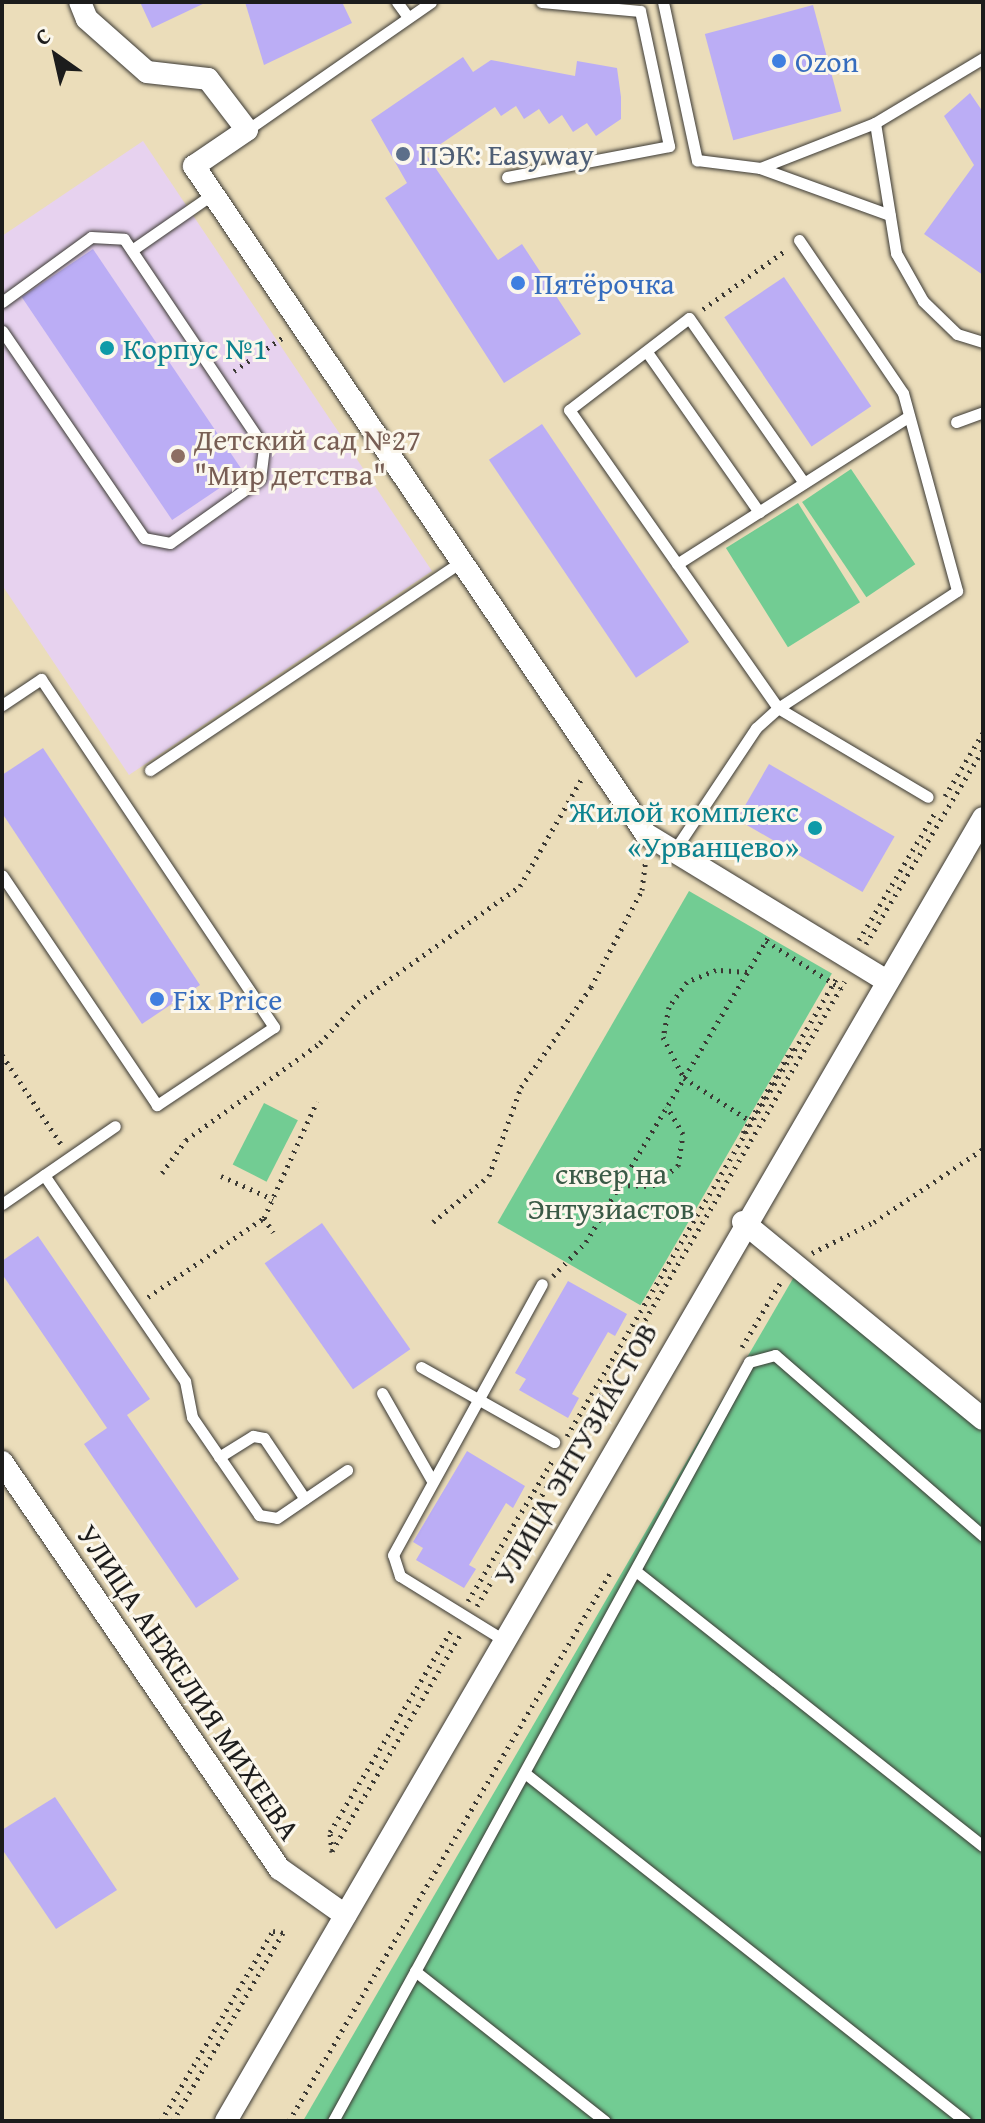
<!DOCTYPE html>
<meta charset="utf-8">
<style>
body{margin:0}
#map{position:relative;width:985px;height:2123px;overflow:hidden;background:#ebddba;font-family:"Gentium Book Plus",serif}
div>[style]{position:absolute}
.built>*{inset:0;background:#e7d2ef}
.green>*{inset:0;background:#72cc93;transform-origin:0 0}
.building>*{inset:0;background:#bbadf5;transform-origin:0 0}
.path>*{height:5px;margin-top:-2.5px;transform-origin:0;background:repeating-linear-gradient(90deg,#3b3934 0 2px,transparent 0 8px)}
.roads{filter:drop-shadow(0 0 2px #3b3934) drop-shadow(0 0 2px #3b3934)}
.lane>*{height:11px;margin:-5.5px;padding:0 5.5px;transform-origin:5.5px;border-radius:5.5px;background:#fff}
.street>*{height:22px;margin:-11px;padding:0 11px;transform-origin:11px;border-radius:11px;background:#fff}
.dots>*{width:22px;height:22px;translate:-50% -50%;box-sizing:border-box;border:4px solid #fbf7ec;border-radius:50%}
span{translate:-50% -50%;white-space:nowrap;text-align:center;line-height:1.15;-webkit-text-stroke:6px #fbf7ec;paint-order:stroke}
.shop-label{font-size:30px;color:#366cbe}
.left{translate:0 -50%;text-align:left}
.service-label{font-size:30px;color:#4e5e75}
.culture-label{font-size:30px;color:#0d838f}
.right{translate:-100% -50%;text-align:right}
.education-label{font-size:30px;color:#785e54}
.park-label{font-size:30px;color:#3a5a46}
.street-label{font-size:30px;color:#1c1c1c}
.frame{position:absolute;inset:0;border:4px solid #1c1c1c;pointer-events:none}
.north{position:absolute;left:16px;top:16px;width:80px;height:80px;-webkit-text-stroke:6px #fbf7ec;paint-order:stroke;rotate:326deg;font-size:22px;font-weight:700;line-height:32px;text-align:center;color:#1c1c1c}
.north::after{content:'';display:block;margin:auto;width:28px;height:36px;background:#1c1c1c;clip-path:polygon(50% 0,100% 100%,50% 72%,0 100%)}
</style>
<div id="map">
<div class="built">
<i style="clip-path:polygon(143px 141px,432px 571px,129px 775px,2px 585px,2px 236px)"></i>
</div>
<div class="green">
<i style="left:851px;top:469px;width:115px;height:59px;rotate:56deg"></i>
<i style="left:798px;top:503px;width:117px;height:85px;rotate:58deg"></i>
<i style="left:689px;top:891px;width:165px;height:383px;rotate:30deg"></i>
<i style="left:264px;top:1103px;width:38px;height:69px;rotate:27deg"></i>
<i style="clip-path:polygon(795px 1275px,983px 1426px,983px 2121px,303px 2121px)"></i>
</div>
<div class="building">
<i style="clip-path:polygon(140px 2px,207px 2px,152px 28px)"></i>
<i style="clip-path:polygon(245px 2px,342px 2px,352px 23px,264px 65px)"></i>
<i style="left:813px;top:5px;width:110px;height:112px;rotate:75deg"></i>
<i style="clip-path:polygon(463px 57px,473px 72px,491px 60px,575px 76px,577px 61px,617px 68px,621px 97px,621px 119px,596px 136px,587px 123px,573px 132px,562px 115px,549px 124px,539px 109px,524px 119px,516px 106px,501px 116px,495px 107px,426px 154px,498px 260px,522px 244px,581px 334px,504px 383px,385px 198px,407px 183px,371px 120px)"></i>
<i style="clip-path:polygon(970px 93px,983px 112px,983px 275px,924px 234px,974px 165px,944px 116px)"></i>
<i style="left:93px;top:249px;width:269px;height:86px;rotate:56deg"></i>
<i style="left:784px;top:277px;width:156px;height:72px;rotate:56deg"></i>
<i style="left:542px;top:424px;width:263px;height:64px;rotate:56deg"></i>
<i style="clip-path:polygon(43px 748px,200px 985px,142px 1024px,2px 813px,2px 775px)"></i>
<i style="left:769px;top:764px;width:145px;height:64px;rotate:30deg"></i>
<i style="left:322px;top:1223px;width:154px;height:70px;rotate:55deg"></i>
<i style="clip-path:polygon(38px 1236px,150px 1399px,127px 1415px,239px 1579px,196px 1608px,84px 1444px,107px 1428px,2px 1274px,2px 1261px)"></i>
<i style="clip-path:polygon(568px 1281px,627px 1314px,615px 1336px,608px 1332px,572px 1394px,579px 1398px,568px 1418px,519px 1390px,526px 1379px,515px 1373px)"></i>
<i style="clip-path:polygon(467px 1451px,525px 1486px,513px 1508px,506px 1503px,469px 1565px,476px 1569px,464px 1588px,416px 1560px,423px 1548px,413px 1542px)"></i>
<i style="clip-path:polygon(55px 1797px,117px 1890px,56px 1929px,2px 1849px,2px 1830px)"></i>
</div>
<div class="path">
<i style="left:703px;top:309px;width:102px;rotate:-35.4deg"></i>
<i style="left:234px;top:371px;width:62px;rotate:-34.5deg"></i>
<i style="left:945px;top:796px;width:74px;rotate:-58.9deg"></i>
<i style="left:859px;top:940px;width:150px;rotate:-59.2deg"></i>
<i style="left:766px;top:941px;width:89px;rotate:32.1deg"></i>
<i style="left:866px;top:944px;width:227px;rotate:-59deg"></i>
<i style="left:747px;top:972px;width:31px;rotate:-176deg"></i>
<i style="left:716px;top:970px;width:31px;rotate:158deg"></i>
<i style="left:687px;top:982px;width:31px;rotate:126deg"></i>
<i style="left:669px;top:1007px;width:31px;rotate:101deg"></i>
<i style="left:663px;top:1037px;width:46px;rotate:62.9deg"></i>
<i style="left:684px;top:1078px;width:77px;rotate:32.9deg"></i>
<i style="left:2px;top:1055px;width:107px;rotate:56.5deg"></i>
<i style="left:743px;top:1133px;width:98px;rotate:-60deg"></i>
<i style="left:162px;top:1173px;width:41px;rotate:-54deg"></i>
<i style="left:186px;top:1140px;width:165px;rotate:-35.9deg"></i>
<i style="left:320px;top:1043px;width:56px;rotate:-47.2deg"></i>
<i style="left:358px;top:1002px;width:199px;rotate:-35.6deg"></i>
<i style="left:520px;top:886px;width:125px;rotate:-60.1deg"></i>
<i style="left:221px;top:1176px;width:57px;rotate:23.9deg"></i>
<i style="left:620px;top:1185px;width:32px;rotate:2deg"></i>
<i style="left:652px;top:1186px;width:33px;rotate:-38deg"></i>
<i style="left:678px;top:1166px;width:32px;rotate:-81deg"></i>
<i style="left:683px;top:1134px;width:32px;rotate:-120deg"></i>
<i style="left:264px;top:1218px;width:17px;rotate:57deg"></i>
<i style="left:433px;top:1222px;width:72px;rotate:-39.4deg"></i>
<i style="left:489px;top:1176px;width:95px;rotate:-70.2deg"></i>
<i style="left:521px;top:1087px;width:122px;rotate:-55deg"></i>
<i style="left:591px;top:987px;width:110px;rotate:-62.3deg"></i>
<i style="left:642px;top:890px;width:31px;rotate:-83deg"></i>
<i style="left:812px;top:1253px;width:69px;rotate:-26.6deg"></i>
<i style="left:874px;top:1222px;width:131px;rotate:-33.8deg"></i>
<i style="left:553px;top:1276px;width:47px;rotate:-45.9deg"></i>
<i style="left:586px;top:1242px;width:359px;rotate:-59.1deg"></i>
<i style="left:148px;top:1297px;width:140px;rotate:-34.3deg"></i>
<i style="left:264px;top:1218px;width:128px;rotate:-65.6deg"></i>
<i style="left:742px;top:1347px;width:78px;rotate:-59.2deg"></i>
<i style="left:567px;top:1436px;width:534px;rotate:-59.5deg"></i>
<i style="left:572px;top:1444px;width:537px;rotate:-59.48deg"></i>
<i style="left:468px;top:1601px;width:167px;rotate:-59deg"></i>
<i style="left:477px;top:1606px;width:174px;rotate:-59.6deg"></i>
<i style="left:332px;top:1851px;width:255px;rotate:-59.3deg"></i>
<i style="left:332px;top:1852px;width:20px;rotate:-96deg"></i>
<i style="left:330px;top:1832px;width:239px;rotate:-59deg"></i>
<i style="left:161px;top:2121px;width:221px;rotate:-59.5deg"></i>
<i style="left:273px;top:1931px;width:10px;rotate:11deg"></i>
<i style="left:173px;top:2121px;width:218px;rotate:-59.7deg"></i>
<i style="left:289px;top:2121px;width:639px;rotate:-59.62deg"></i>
</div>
<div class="roads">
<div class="lane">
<i style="left:397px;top:2px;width:19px;rotate:54deg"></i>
<i style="left:663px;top:2px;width:162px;rotate:77.9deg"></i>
<i style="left:697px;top:160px;width:64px;rotate:7.2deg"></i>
<i style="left:760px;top:168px;width:123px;rotate:-21.4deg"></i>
<i style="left:875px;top:123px;width:126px;rotate:-31deg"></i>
<i style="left:875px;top:123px;width:132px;rotate:80.8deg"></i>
<i style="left:896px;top:253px;width:55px;rotate:60.6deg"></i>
<i style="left:923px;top:301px;width:47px;rotate:44.1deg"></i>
<i style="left:957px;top:334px;width:27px;rotate:17deg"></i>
<i style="left:247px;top:130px;width:224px;rotate:-34.8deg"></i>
<i style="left:760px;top:168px;width:138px;rotate:19.9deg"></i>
<i style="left:507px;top:177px;width:165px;rotate:-10.8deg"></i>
<i style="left:669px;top:146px;width:138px;rotate:-102.1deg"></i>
<i style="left:640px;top:11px;width:99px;rotate:-174.8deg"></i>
<i style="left:799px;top:240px;width:185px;rotate:55.8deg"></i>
<i style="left:903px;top:393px;width:205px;rotate:74.7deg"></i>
<i style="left:957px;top:591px;width:214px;rotate:146.8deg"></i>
<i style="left:778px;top:708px;width:364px;rotate:-125deg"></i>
<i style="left:569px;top:410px;width:151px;rotate:-37.5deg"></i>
<i style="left:689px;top:318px;width:201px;rotate:55.1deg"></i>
<i style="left:132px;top:250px;width:98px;rotate:-34.7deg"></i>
<i style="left:2px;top:302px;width:110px;rotate:-36.1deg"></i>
<i style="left:91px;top:237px;width:33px;rotate:3deg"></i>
<i style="left:124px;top:239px;width:251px;rotate:56.1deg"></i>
<i style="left:264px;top:447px;width:32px;rotate:97deg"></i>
<i style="left:260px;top:479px;width:110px;rotate:144.6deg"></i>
<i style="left:170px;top:543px;width:26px;rotate:-169deg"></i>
<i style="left:144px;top:538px;width:251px;rotate:-124.4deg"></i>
<i style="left:649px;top:355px;width:192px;rotate:55deg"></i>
<i style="left:956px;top:422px;width:29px;rotate:-20deg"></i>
<i style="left:677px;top:564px;width:275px;rotate:-32.5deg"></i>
<i style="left:2px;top:705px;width:47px;rotate:-33.7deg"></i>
<i style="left:41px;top:679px;width:419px;rotate:56.2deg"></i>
<i style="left:274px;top:1027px;width:141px;rotate:146.3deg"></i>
<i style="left:157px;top:1105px;width:277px;rotate:-124deg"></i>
<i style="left:150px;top:770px;width:374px;rotate:-33.8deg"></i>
<i style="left:674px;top:851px;width:148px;rotate:-56.3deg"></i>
<i style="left:756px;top:728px;width:30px;rotate:-42deg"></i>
<i style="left:778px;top:708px;width:174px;rotate:30.7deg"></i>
<i style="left:44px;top:1175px;width:250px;rotate:55.6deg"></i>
<i style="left:185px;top:1381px;width:37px;rotate:79deg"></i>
<i style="left:192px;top:1417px;width:119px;rotate:55.6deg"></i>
<i style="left:259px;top:1515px;width:18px;rotate:9deg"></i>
<i style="left:277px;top:1518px;width:85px;rotate:-34.4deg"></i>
<i style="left:2px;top:1204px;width:137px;rotate:-34.6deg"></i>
<i style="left:421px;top:1367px;width:153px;rotate:29.4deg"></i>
<i style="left:382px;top:1393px;width:99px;rotate:60.3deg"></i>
<i style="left:219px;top:1457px;width:40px;rotate:-32deg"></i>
<i style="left:253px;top:1436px;width:11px;rotate:10deg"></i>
<i style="left:264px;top:1438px;width:73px;rotate:56.1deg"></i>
<i style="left:637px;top:1572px;width:441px;rotate:38.4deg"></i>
<i style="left:502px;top:1639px;width:120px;rotate:-148.3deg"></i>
<i style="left:400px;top:1576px;width:22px;rotate:-108deg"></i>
<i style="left:393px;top:1555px;width:309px;rotate:-61.2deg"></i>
<i style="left:526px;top:1774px;width:560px;rotate:38.32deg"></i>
<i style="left:415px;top:1971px;width:242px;rotate:38.3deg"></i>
<i style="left:333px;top:2121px;width:866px;rotate:-61.27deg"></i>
<i style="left:749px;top:1362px;width:27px;rotate:-15deg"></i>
<i style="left:775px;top:1355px;width:276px;rotate:41deg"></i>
</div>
<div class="street">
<i style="left:80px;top:2px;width:18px;rotate:68deg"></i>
<i style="left:87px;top:19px;width:80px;rotate:41.5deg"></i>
<i style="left:147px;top:72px;width:61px;rotate:6.5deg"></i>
<i style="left:208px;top:79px;width:64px;rotate:52.6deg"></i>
<i style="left:247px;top:130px;width:64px;rotate:145.8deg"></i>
<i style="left:194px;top:166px;width:807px;rotate:55.92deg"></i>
<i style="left:646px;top:834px;width:279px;rotate:31.4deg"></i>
<i style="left:743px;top:1222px;width:310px;rotate:39.4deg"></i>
<i style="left:2px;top:1462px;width:493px;rotate:55.7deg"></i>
<i style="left:280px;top:1869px;width:80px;rotate:35.3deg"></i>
<i style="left:226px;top:2121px;width:1507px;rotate:-59.84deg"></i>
</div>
</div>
<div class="dots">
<i style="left:779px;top:61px;background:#3f7fe0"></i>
<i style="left:403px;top:154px;background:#5c6f8a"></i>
<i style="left:518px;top:283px;background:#3f7fe0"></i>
<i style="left:107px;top:348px;background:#0f9aa8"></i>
<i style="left:178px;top:456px;background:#8d6e63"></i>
<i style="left:815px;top:828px;background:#0f9aa8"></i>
<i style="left:157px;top:999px;background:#3f7fe0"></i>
</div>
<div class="shop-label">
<span class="left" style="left:795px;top:61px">Ozon</span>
<span class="left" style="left:534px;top:283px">Пятёрочка</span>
<span class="left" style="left:173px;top:999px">Fix Price</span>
</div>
<div class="service-label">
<span class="left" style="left:419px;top:154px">ПЭК: Easyway</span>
</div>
<div class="culture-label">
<span class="left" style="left:123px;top:348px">Корпус №1</span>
<span class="right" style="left:799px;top:828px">Жилой комплекс<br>«Урванцево»</span>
</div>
<div class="education-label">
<span class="left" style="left:194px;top:456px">Детский сад №27<br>"Мир детства"</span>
</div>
<div class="park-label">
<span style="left:611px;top:1190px">сквер на<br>Энтузиастов</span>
</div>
<div class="street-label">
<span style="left:575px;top:1453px;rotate:-60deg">УЛИЦА ЭНТУЗИАСТОВ</span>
<span style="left:189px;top:1682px;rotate:56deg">УЛИЦА АНЖЕЛИЯ МИХЕЕВА</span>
</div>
<div class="frame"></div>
<div class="north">С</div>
</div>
